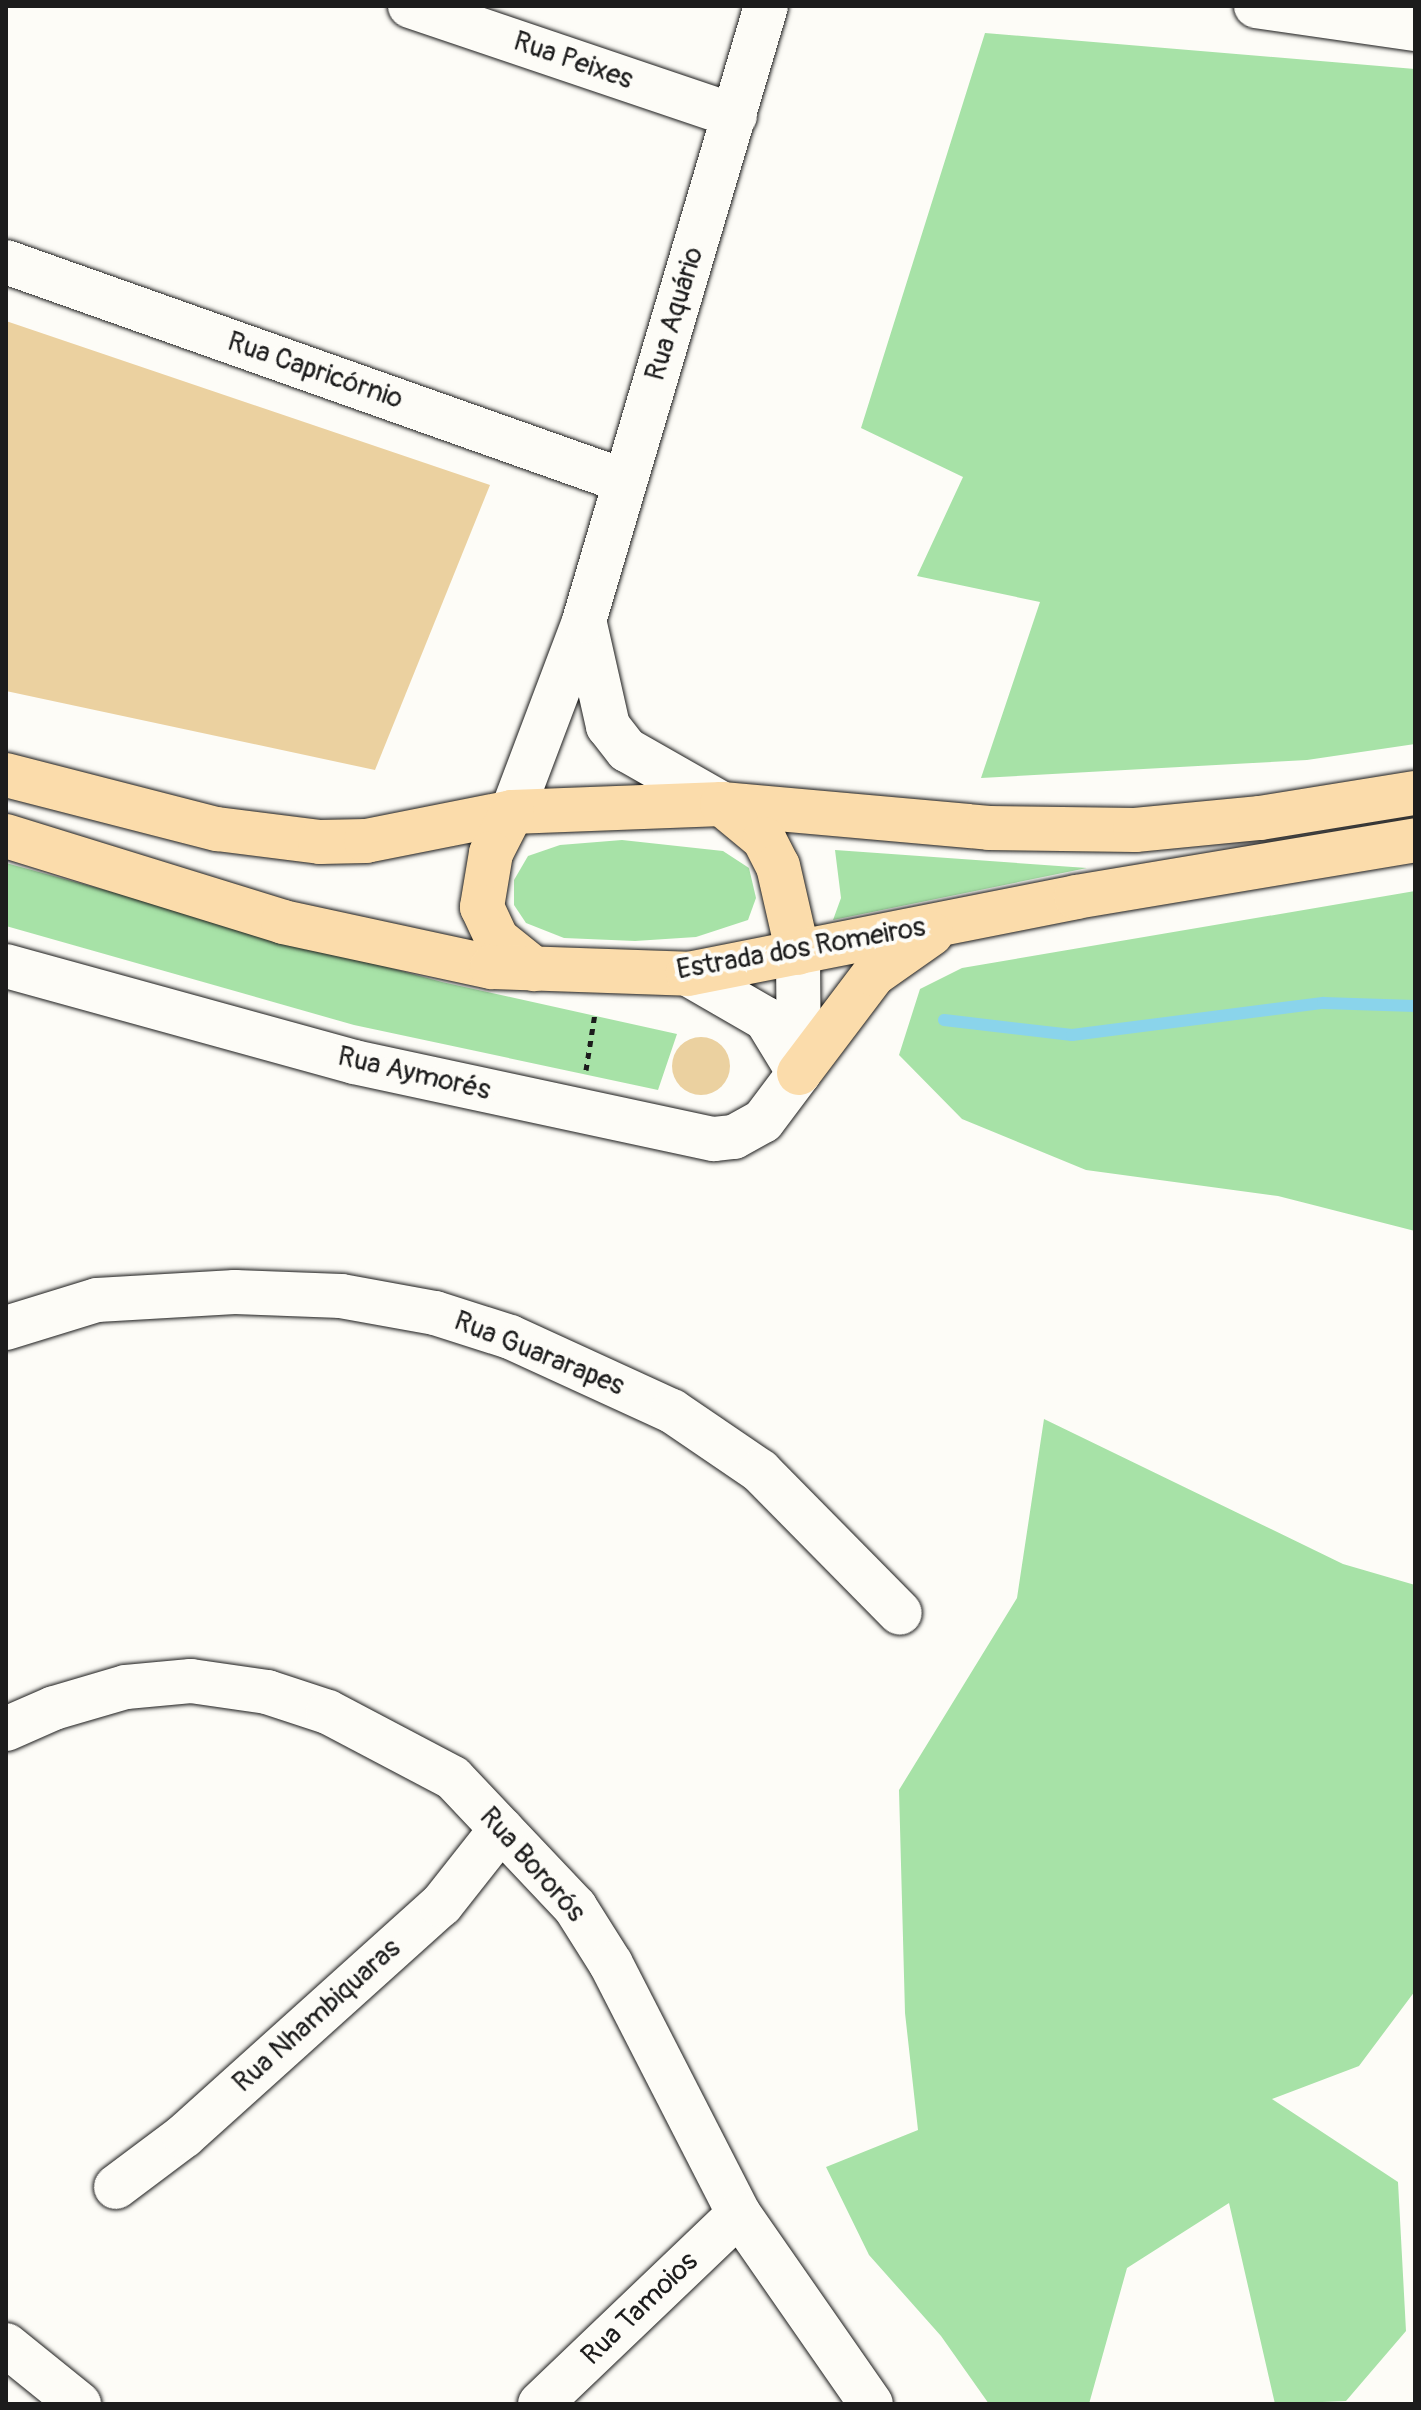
<!DOCTYPE html>
<meta charset="utf-8">
<style>
body{margin:0}
#map{position:relative;width:1421px;height:2410px;overflow:hidden;background:#fdfcf7;font-family:Pangolin,sans-serif}
div>[style]{position:absolute}
.green>*{inset:0;background:#a7e2a7}
.stream>*{height:12px;margin:-6px;padding:0 6px;transform-origin:6px;border-radius:6px;background:#8ad4eb}
.building>*{inset:0;background:#ebd1a0}
.round{border-radius:50%}
.path>*{height:5px;margin-top:-2.5px;transform-origin:0;background:repeating-linear-gradient(90deg,#1c1c1c 0 6px,transparent 0 12px)}
.roads{filter:drop-shadow(0 0 2px #1c1c1c) drop-shadow(0 0 2px #1c1c1c)}
.minor>*{height:44px;margin:-22px;padding:0 22px;transform-origin:22px;border-radius:22px;background:#fdfcf7}
.major>*{height:44px;margin:-22px;padding:0 22px;transform-origin:22px;border-radius:22px;background:#fbdcab}
span{translate:-50% -50%;white-space:nowrap;text-align:center;line-height:1.15;-webkit-text-stroke:8px #fdfcf7;paint-order:stroke}
.street-label{font-size:28px;color:#1c1c1c}
.frame{position:absolute;inset:0;border:8px solid #1c1c1c;pointer-events:none}
</style>
<div id="map">
<div class="green">
<i style="clip-path:polygon(985px 33px,1415px 69px,1415px 744px,1307px 760px,981px 778px,1040px 602px,917px 576px,963px 477px,861px 428px)"></i>
<i style="clip-path:polygon(622px 840px,723px 851px,749px 868px,756px 898px,748px 920px,696px 937px,635px 941px,564px 938px,526px 923px,514px 905px,514px 880px,528px 856px,560px 845px)"></i>
<i style="clip-path:polygon(835px 850px,1087px 868px,833px 920px,841px 898px)"></i>
<i style="clip-path:polygon(6px 863px,442px 982px,677px 1034px,658px 1090px,354px 1025px,6px 926px)"></i>
<i style="clip-path:polygon(1415px 891px,1415px 1231px,1278px 1196px,1086px 1170px,962px 1119px,899px 1055px,920px 989px,962px 968px)"></i>
<i style="clip-path:polygon(1044px 1419px,1343px 1564px,1415px 1585px,1415px 1991px,1359px 2066px,1272px 2099px,1398px 2182px,1406px 2331px,1346px 2401px,1275px 2404px,1229px 2203px,1127px 2268px,1089px 2404px,989px 2404px,941px 2336px,869px 2255px,826px 2167px,918px 2130px,905px 2013px,899px 1790px,1017px 1598px)"></i>
</div>
<div class="stream">
<i style="left:944px;top:1020px;width:129px;rotate:6.7deg"></i>
<i style="left:1072px;top:1035px;width:253px;rotate:-7.3deg"></i>
<i style="left:1323px;top:1003px;width:92px;rotate:1.9deg"></i>
</div>
<div class="building">
<i style="clip-path:polygon(6px 321px,490px 485px,375px 770px,6px 691px)"></i>
<i class="round" style="left:672px;top:1037px;width:58px;height:58px"></i>
</div>
<div class="path">
<i style="left:586px;top:1070px;width:58px;rotate:-81deg"></i>
</div>
<div class="roads">
<div class="minor">
<i style="left:410px;top:6px;width:343px;rotate:18.7deg"></i>
<i style="left:1256px;top:6px;width:161px;rotate:8.2deg"></i>
<i style="left:6px;top:262px;width:656px;rotate:19.51deg"></i>
<i style="left:585px;top:624px;width:105px;rotate:77.3deg"></i>
<i style="left:608px;top:726px;width:31px;rotate:52deg"></i>
<i style="left:627px;top:750px;width:109px;rotate:29.6deg"></i>
<i style="left:512px;top:812px;width:204px;rotate:-69.3deg"></i>
<i style="left:584px;top:621px;width:641px;rotate:-73.51deg"></i>
<i style="left:6px;top:966px;width:361px;rotate:15.4deg"></i>
<i style="left:354px;top:1062px;width:368px;rotate:12.1deg"></i>
<i style="left:714px;top:1139px;width:20px;rotate:-6deg"></i>
<i style="left:734px;top:1137px;width:33px;rotate:-29deg"></i>
<i style="left:763px;top:1121px;width:60px;rotate:-53.1deg"></i>
<i style="left:799px;top:1073px;width:120px;rotate:-90.5deg"></i>
<i style="left:688px;top:974px;width:90px;rotate:30deg"></i>
<i style="left:766px;top:1019px;width:63px;rotate:58.6deg"></i>
<i style="left:6px;top:1328px;width:95px;rotate:-17.1deg"></i>
<i style="left:97px;top:1300px;width:138px;rotate:-3.3deg"></i>
<i style="left:235px;top:1292px;width:106px;rotate:2.2deg"></i>
<i style="left:341px;top:1296px;width:96px;rotate:10.3deg"></i>
<i style="left:435px;top:1313px;width:79px;rotate:17.7deg"></i>
<i style="left:510px;top:1337px;width:178px;rotate:24.6deg"></i>
<i style="left:672px;top:1411px;width:107px;rotate:34.3deg"></i>
<i style="left:760px;top:1471px;width:199px;rotate:45.4deg"></i>
<i style="left:6px;top:1729px;width:52px;rotate:-23.6deg"></i>
<i style="left:54px;top:1708px;width:75px;rotate:-16.3deg"></i>
<i style="left:126px;top:1687px;width:65px;rotate:-5.3deg"></i>
<i style="left:191px;top:1681px;width:77px;rotate:8.2deg"></i>
<i style="left:267px;top:1692px;width:64px;rotate:18.2deg"></i>
<i style="left:328px;top:1712px;width:141px;rotate:27.8deg"></i>
<i style="left:453px;top:1778px;width:178px;rotate:46.6deg"></i>
<i style="left:575px;top:1907px;width:67px;rotate:57.7deg"></i>
<i style="left:611px;top:1964px;width:281px;rotate:62.9deg"></i>
<i style="left:739px;top:2214px;width:231px;rotate:55.2deg"></i>
<i style="left:116px;top:2187px;width:85px;rotate:-36.9deg"></i>
<i style="left:184px;top:2136px;width:346px;rotate:-42deg"></i>
<i style="left:441px;top:1905px;width:97px;rotate:-51.7deg"></i>
<i style="left:6px;top:2345px;width:94px;rotate:38.9deg"></i>
<i style="left:540px;top:2404px;width:275px;rotate:-43.7deg"></i>
</div>
<div class="major">
<i style="left:6px;top:775px;width:218px;rotate:14.4deg"></i>
<i style="left:217px;top:829px;width:104px;rotate:7.2deg"></i>
<i style="left:320px;top:842px;width:46px;rotate:-1.2deg"></i>
<i style="left:366px;top:841px;width:149px;rotate:-11.2deg"></i>
<i style="left:512px;top:812px;width:210px;rotate:-2.2deg"></i>
<i style="left:722px;top:804px;width:268px;rotate:5.1deg"></i>
<i style="left:989px;top:828px;width:146px;rotate:0.8deg"></i>
<i style="left:1135px;top:830px;width:126px;rotate:-5.5deg"></i>
<i style="left:1260px;top:818px;width:157px;rotate:-9.2deg"></i>
<i style="left:722px;top:804px;width:55px;rotate:39.8deg"></i>
<i style="left:764px;top:839px;width:30px;rotate:63deg"></i>
<i style="left:778px;top:866px;width:89px;rotate:77.1deg"></i>
<i style="left:512px;top:812px;width:46px;rotate:117.1deg"></i>
<i style="left:491px;top:853px;width:55px;rotate:99.5deg"></i>
<i style="left:482px;top:907px;width:35px;rotate:65deg"></i>
<i style="left:497px;top:939px;width:48px;rotate:39deg"></i>
<i style="left:6px;top:836px;width:290px;rotate:17.2deg"></i>
<i style="left:283px;top:922px;width:214px;rotate:12.2deg"></i>
<i style="left:492px;top:967px;width:196px;rotate:2deg"></i>
<i style="left:688px;top:974px;width:396px;rotate:-11.2deg"></i>
<i style="left:1076px;top:897px;width:344px;rotate:-9.5deg"></i>
<i style="left:799px;top:1073px;width:124px;rotate:-52.9deg"></i>
<i style="left:874px;top:974px;width:70px;rotate:-35.1deg"></i>
</div>
</div>
<div class="street-label">
<span style="left:573px;top:61px;rotate:19deg">Rua Peixes</span>
<span style="left:675px;top:314px;rotate:-73deg">Rua Aquário</span>
<span style="left:315px;top:371px;rotate:19deg">Rua Capricórnio</span>
<span style="left:801px;top:949px;rotate:-10deg">Estrada dos Romeiros</span>
<span style="left:414px;top:1074px;rotate:13deg">Rua Aymorés</span>
<span style="left:539px;top:1354px;rotate:22deg">Rua Guararapes</span>
<span style="left:532px;top:1865px;rotate:48deg">Rua Bororós</span>
<span style="left:317px;top:2016px;rotate:-42deg">Rua Nhambiquaras</span>
<span style="left:640px;top:2309px;rotate:-44deg">Rua Tamoios</span>
</div>
<div class="frame"></div>
</div>
